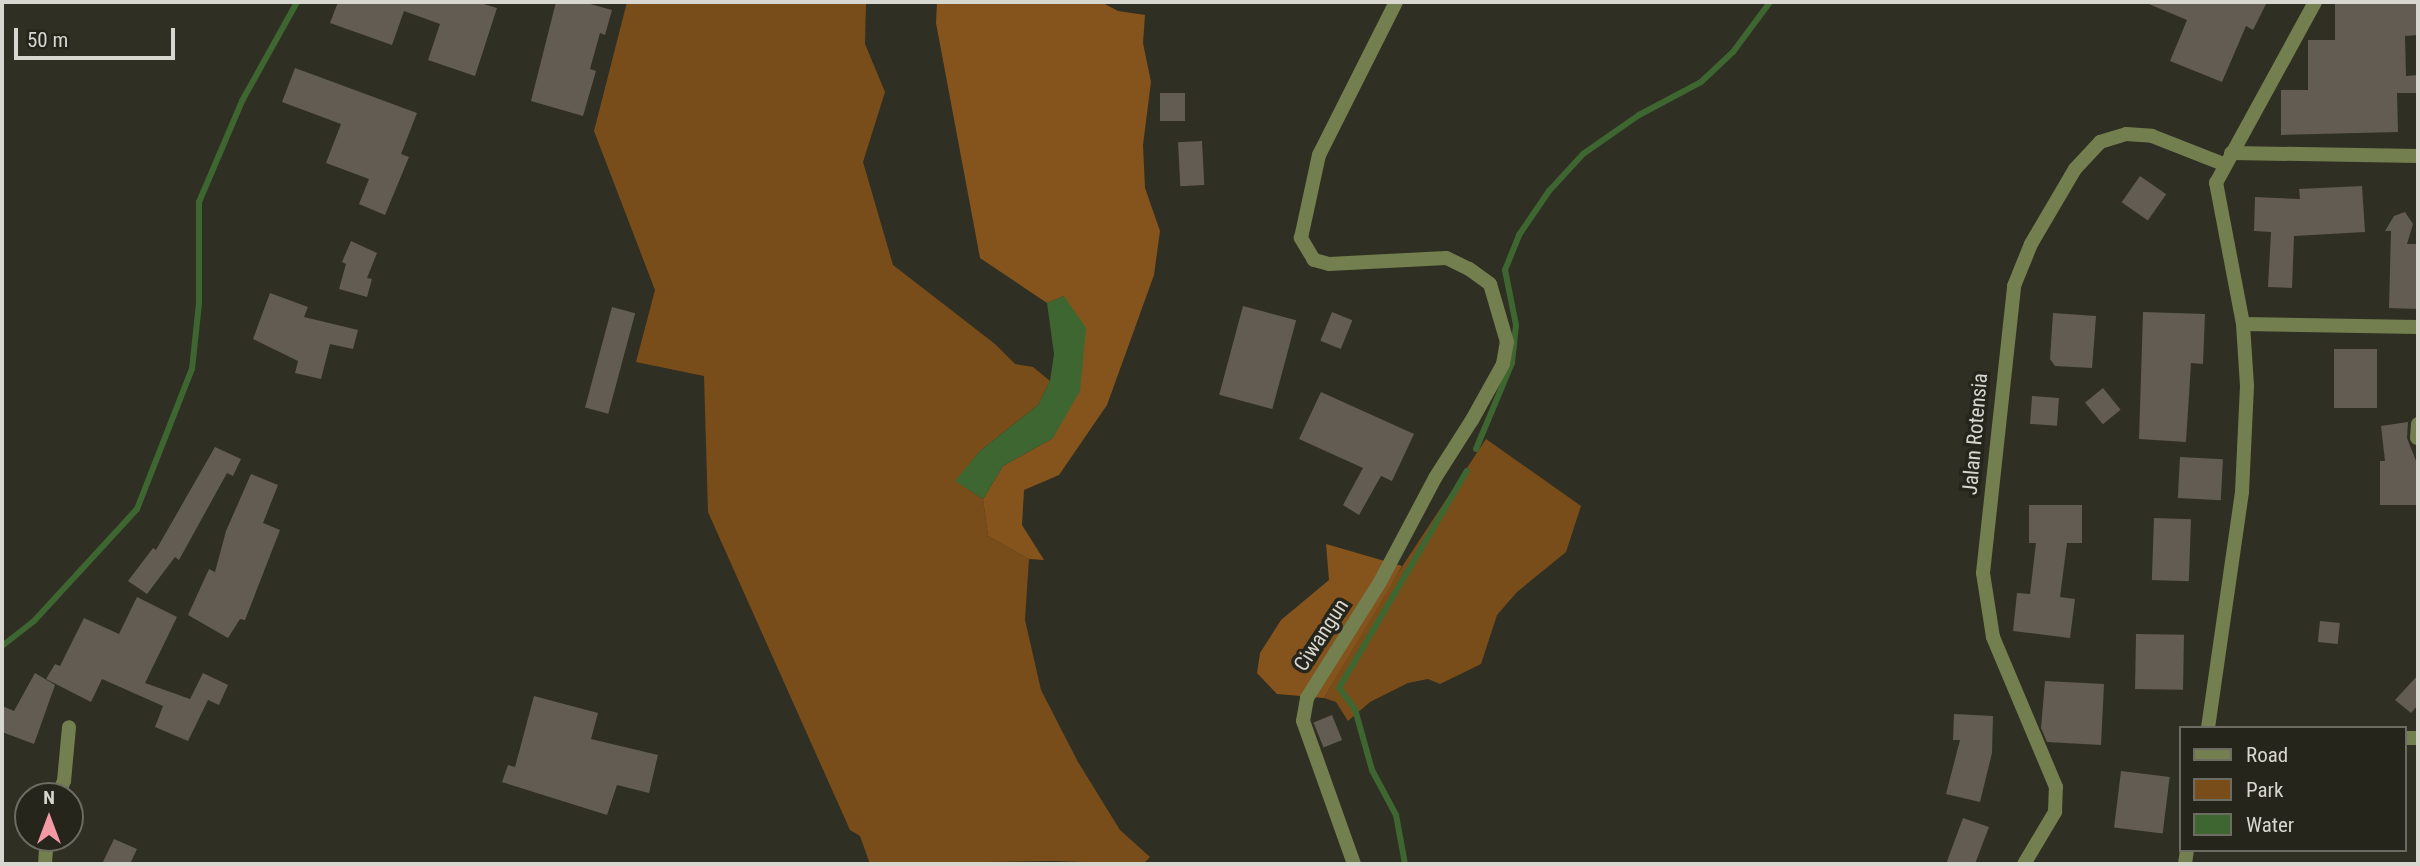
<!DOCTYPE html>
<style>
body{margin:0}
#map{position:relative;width:2420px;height:866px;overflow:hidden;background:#302f24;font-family:"Roboto Condensed",sans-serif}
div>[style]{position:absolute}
.green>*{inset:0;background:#794d1a}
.forest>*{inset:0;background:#85541d}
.water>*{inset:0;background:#3e6630}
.stream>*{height:6px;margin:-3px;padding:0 3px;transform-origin:3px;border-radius:3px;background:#3e6630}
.building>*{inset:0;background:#625c52;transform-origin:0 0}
.minor>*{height:14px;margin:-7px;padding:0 7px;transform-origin:7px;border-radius:7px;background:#737f4f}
span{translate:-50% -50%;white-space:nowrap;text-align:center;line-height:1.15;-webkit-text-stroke:7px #26251b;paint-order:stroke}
.street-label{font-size:21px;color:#d7d6cf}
.frame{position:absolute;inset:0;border:4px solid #d7d6cf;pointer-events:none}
.legend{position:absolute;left:2179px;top:726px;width:228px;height:126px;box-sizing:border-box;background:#26251b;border:2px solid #6d6c63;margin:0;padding:9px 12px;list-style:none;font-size:21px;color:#d7d6cf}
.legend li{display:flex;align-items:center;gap:14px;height:35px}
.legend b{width:35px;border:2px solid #6d6c63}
.north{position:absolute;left:14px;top:782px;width:70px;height:70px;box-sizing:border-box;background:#26251b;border:2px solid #6d6c63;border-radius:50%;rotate:0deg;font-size:19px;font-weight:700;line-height:28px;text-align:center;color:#d7d6cf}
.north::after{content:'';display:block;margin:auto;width:24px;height:32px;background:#f49aa5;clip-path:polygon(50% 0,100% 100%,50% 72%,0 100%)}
.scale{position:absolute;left:14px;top:28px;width:161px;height:32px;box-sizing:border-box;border:4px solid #d7d6cf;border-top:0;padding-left:9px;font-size:21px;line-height:24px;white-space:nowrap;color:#d7d6cf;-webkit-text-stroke:5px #26251b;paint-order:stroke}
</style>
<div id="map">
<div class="green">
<i style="clip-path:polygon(627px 2px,866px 2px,865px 44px,885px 92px,863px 162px,893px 265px,995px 344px,1015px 364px,1033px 367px,1050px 381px,1038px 405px,980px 451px,956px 481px,983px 499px,988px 536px,1029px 559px,1025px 620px,1041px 690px,1078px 762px,1120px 830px,1150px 857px,1143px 864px,1054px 861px,870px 864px,860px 836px,850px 830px,708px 512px,704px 376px,636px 362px,655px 290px,594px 131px)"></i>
<i style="clip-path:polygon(1486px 439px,1581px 506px,1566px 552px,1517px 592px,1497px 615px,1481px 664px,1440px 684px,1428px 679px,1408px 683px,1370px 702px,1348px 721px,1336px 702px,1324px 698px,1390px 585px)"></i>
</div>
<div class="forest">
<i style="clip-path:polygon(937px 2px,1101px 2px,1118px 11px,1145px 15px,1143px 43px,1151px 82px,1143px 145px,1145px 188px,1160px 231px,1154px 275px,1107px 405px,1059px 475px,1024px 490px,1022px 525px,1044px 560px,1029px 559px,988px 536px,983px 499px,1003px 466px,1053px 438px,1064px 296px,1047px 303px,980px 258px,936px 23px)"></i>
<i style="clip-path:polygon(1326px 544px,1402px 566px,1324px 698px,1277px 694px,1257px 673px,1260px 653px,1281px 620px,1329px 580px)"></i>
</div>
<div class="water">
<i style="clip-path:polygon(1064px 296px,1086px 328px,1080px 391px,1053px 438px,1003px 466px,983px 499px,955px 481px,980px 451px,1038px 405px,1050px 381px,1054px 354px,1047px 303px)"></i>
</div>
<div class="stream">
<i style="left:1476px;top:449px;width:93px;rotate:-67.3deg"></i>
<i style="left:1512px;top:363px;width:38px;rotate:-84deg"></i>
<i style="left:1516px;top:325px;width:56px;rotate:-101.3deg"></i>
<i style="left:1505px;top:270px;width:38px;rotate:-68deg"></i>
<i style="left:1519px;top:235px;width:53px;rotate:-55.7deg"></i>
<i style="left:1549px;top:191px;width:50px;rotate:-47.4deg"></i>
<i style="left:1583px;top:154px;width:68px;rotate:-34.9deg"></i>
<i style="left:1639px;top:115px;width:70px;rotate:-28deg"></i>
<i style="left:1701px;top:82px;width:44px;rotate:-43.2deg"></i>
<i style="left:1733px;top:52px;width:62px;rotate:-53.5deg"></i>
<i style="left:2px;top:646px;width:41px;rotate:-38deg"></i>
<i style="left:34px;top:621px;width:152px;rotate:-47.4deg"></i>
<i style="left:137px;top:509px;width:150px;rotate:-68.6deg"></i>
<i style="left:192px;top:369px;width:65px;rotate:-83.9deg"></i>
<i style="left:199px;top:304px;width:102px;rotate:-90deg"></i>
<i style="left:199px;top:202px;width:110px;rotate:-66.9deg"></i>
<i style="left:242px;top:101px;width:113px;rotate:-60.9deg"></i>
<i style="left:1405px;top:864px;width:50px;rotate:-100.4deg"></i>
<i style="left:1396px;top:815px;width:51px;rotate:-118.1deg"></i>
<i style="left:1372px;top:770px;width:63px;rotate:-105.6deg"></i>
<i style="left:1355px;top:709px;width:26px;rotate:-127deg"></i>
<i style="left:1339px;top:688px;width:252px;rotate:-59.5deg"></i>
</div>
<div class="building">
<i style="clip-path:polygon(338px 2px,477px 2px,497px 8px,475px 76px,428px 60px,440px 24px,404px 11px,392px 45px,330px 23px)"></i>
<i style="clip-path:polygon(556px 2px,583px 2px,612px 10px,605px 35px,600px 33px,590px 69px,596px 71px,583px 116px,531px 101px)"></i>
<i style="clip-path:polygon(2144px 2px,2267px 2px,2253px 30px,2246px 26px,2222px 82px,2170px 61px,2187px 20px)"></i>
<i style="clip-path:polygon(2335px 2px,2418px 2px,2418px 35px,2405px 36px,2406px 76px,2418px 75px,2418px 93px,2397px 93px,2398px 132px,2281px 135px,2281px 90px,2308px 90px,2308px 40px,2335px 40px)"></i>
<i style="clip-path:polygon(295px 68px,417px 113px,401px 154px,409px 157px,385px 215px,359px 204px,369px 179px,326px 163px,341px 124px,282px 102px)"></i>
<i style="left:1160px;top:93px;width:25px;height:28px"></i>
<i style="left:1202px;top:141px;width:44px;height:24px;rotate:87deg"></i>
<i style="left:2140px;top:176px;width:32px;height:32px;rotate:35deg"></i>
<i style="clip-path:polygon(2362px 186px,2365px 232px,2294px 236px,2292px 288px,2268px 287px,2271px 232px,2254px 231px,2255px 197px,2300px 199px,2299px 189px)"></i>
<i style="clip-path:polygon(2405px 212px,2413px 224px,2407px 244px,2418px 244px,2418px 309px,2389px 308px,2391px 231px,2385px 231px,2394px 216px)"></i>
<i style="clip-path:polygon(351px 241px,377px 253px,367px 278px,372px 279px,367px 297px,339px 289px,346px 264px,342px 262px)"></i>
<i style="clip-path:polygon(270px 293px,308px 307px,304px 317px,358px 330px,353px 349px,330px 344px,321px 379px,295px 373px,298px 361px,253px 339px)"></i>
<i style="left:1243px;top:306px;width:55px;height:92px;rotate:15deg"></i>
<i style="left:612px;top:307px;width:24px;height:104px;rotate:15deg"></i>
<i style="left:1332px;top:312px;width:22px;height:31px;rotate:22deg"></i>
<i style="clip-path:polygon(2143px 312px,2205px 314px,2203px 364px,2191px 363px,2186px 442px,2139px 439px)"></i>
<i style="clip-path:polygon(2053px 313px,2096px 316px,2092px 368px,2055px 366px,2050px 359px)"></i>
<i style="left:2334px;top:349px;width:43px;height:59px"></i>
<i style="left:2103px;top:388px;width:28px;height:23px;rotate:51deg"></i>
<i style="clip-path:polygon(1321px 392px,1414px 434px,1392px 481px,1381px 476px,1359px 515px,1343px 505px,1363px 468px,1299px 439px)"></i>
<i style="left:2032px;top:396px;width:27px;height:28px;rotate:4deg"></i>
<i style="clip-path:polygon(2408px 422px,2407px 438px,2416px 461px,2416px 505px,2380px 505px,2380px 461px,2385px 461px,2381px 426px)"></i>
<i style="clip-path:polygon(215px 447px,241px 459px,233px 476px,227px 473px,179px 560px,175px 557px,147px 594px,128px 581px,153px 548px,156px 550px)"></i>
<i style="left:2180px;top:457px;width:43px;height:41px;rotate:3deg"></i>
<i style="clip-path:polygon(251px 474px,278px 485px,263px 523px,280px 530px,245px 620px,240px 619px,228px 638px,188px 615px,209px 569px,215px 572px,226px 531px)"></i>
<i style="clip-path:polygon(2029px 505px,2082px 505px,2082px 543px,2067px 543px,2060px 597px,2075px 599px,2070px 638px,2013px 631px,2017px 593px,2030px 594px,2036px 543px,2029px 543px)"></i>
<i style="left:2154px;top:518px;width:37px;height:62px;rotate:2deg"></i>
<i style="clip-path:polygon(137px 597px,177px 617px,145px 683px,190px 699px,203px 673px,228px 685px,219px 705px,208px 700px,188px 741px,155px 727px,163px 706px,102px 679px,91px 702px,46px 679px,55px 664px,60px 666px,84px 618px,119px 634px)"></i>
<i style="left:2320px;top:621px;width:20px;height:21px;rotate:6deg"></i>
<i style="left:2136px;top:634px;width:48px;height:55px;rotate:1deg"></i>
<i style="clip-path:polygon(35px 673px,55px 685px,34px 744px,2px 732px,2px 706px,14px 711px)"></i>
<i style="clip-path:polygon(2418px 675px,2418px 705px,2411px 713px,2395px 700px)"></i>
<i style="clip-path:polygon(2045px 681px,2104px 684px,2101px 745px,2047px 742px,2041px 728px)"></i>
<i style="clip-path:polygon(534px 696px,598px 713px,591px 739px,658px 755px,649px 793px,617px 785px,607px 815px,502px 782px,508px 765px,515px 767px)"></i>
<i style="clip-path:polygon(1954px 714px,1993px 716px,1992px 753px,1980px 802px,1946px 794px,1960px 740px,1953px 740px)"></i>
<i style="left:1332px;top:715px;width:27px;height:20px;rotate:68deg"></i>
<i style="left:2121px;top:771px;width:49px;height:57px;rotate:7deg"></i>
<i style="clip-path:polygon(1963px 818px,1989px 827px,1975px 864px,1946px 864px)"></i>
<i style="clip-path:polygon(114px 839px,137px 849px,130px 864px,102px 864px)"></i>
</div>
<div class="minor">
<i style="left:2231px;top:153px;width:187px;rotate:0.9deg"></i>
<i style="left:2243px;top:324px;width:175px;rotate:1deg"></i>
<i style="left:2417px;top:438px;width:14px;rotate:-86deg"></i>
<i style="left:2208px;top:728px;width:238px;rotate:-81.8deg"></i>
<i style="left:2242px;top:492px;width:106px;rotate:-87.3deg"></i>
<i style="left:2247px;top:386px;width:62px;rotate:-93.7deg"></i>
<i style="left:2243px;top:324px;width:144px;rotate:-100.8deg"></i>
<i style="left:2216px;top:183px;width:206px;rotate:-61.3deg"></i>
<i style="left:2404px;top:738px;width:14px"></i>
<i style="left:57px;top:796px;width:17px;rotate:-65deg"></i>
<i style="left:64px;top:781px;width:54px;rotate:-84.7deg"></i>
<i style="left:45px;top:864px;width:26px;rotate:-86deg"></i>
<i style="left:1354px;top:864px;width:152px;rotate:-109.6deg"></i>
<i style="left:1303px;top:721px;width:23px;rotate:-80deg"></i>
<i style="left:1307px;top:698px;width:137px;rotate:-57.8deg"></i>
<i style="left:1380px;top:582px;width:118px;rotate:-62.1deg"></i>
<i style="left:1435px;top:478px;width:69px;rotate:-57.5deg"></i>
<i style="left:1472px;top:420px;width:64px;rotate:-61deg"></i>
<i style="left:1503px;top:364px;width:22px;rotate:-80deg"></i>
<i style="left:1507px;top:342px;width:60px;rotate:-106.3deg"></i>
<i style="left:1490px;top:284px;width:26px;rotate:-144deg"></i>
<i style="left:1469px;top:269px;width:25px;rotate:-154deg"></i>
<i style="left:1446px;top:258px;width:117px;rotate:177.1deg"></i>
<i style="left:1329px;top:264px;width:16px;rotate:-165deg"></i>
<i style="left:1314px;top:260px;width:26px;rotate:-121deg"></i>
<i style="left:1301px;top:238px;width:85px;rotate:-77.8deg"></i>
<i style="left:1319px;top:155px;width:171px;rotate:-63.3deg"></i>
<i style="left:2024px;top:864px;width:61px;rotate:-59.2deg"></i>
<i style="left:2055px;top:812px;width:25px;rotate:-88deg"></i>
<i style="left:2056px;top:787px;width:163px;rotate:-112.8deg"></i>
<i style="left:1993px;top:637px;width:65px;rotate:-98.9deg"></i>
<i style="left:1983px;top:573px;width:289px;rotate:-83.8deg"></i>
<i style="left:2014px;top:286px;width:45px;rotate:-68deg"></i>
<i style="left:2031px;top:244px;width:87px;rotate:-59.6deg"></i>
<i style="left:2075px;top:169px;width:37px;rotate:-47deg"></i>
<i style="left:2100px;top:142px;width:27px;rotate:-17deg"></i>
<i style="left:2126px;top:134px;width:26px;rotate:4deg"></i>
<i style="left:2152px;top:136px;width:76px;rotate:21.5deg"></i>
<i style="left:2185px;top:864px;width:14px;rotate:-82deg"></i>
</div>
<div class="street-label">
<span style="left:1975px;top:434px;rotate:-85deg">Jalan Rotensia</span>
<span style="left:1321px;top:635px;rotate:-57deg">Ciwangun</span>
</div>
<div class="frame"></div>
<ul class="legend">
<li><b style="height:9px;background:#737f4f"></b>Road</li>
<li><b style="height:19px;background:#794d1a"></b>Park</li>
<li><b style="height:19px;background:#3e6630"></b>Water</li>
</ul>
<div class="north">N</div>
<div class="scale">50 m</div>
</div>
